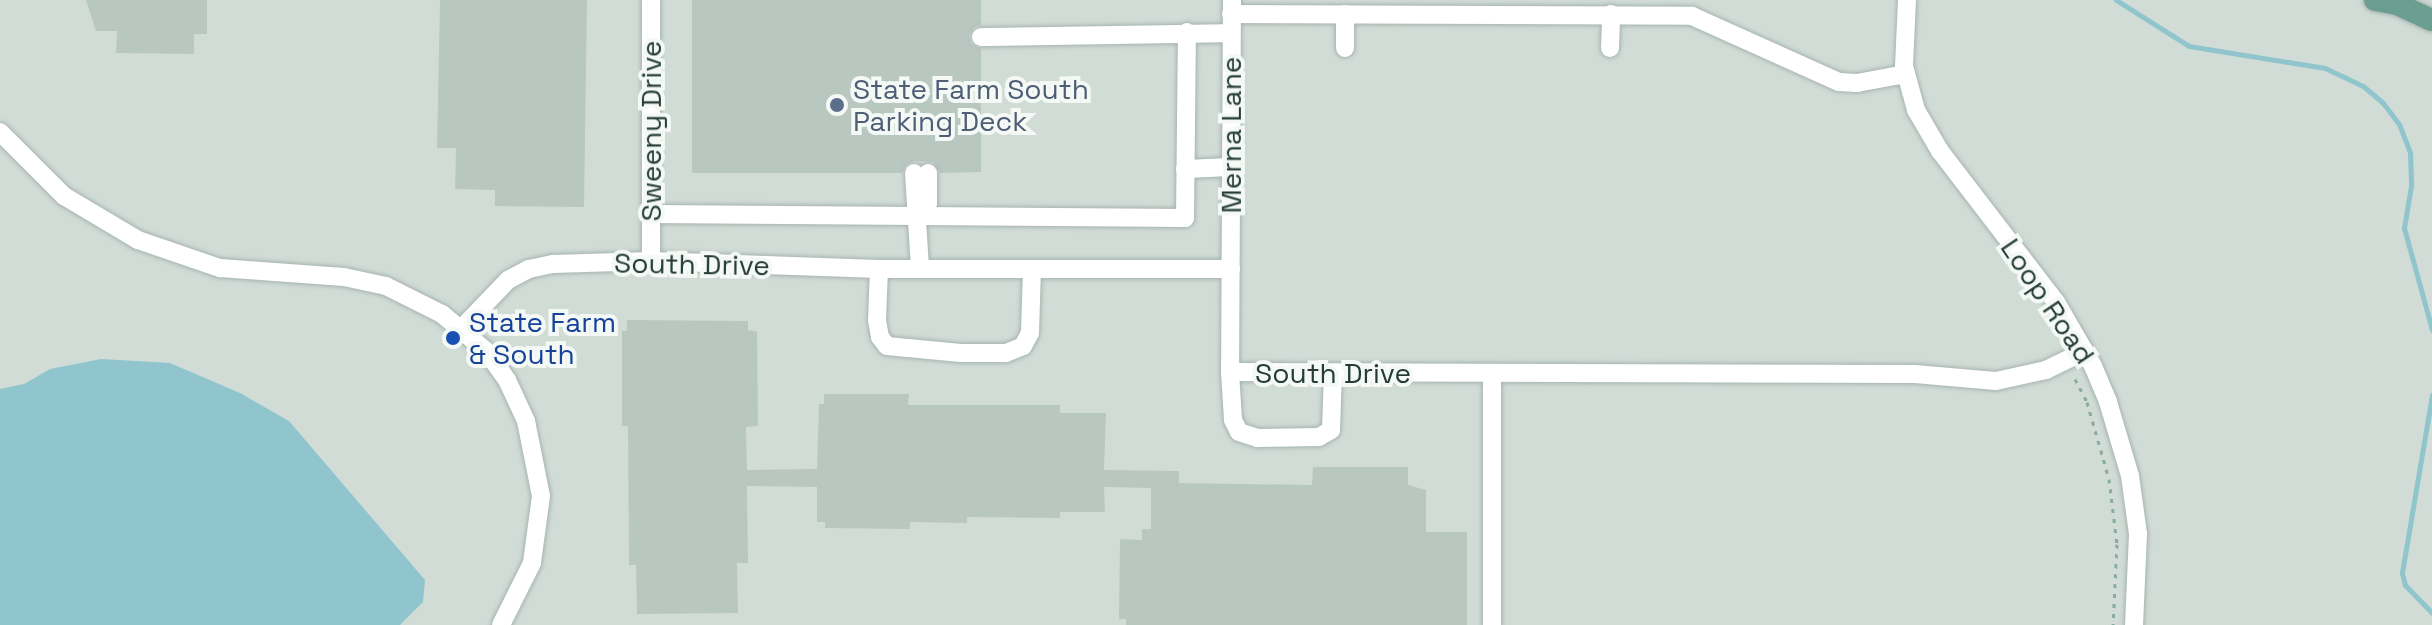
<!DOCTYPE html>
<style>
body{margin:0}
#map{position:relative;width:2432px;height:625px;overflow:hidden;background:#e4ece8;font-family:"Space Grotesk",sans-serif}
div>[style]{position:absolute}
.built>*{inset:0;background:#d2dcd7;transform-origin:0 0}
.water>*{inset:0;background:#90c5cd}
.stream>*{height:5px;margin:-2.5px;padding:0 2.5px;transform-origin:2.5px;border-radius:2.5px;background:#90c5cd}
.building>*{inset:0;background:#b9c7c1}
.path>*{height:3px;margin-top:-1.5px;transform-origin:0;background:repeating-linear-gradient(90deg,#86ada0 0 4px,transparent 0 10px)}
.roads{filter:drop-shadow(0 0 2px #a7b4af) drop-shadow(0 0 2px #a7b4af)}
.minor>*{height:18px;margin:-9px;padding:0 9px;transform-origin:9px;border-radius:9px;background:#fff}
.major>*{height:22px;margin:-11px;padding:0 11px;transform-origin:11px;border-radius:11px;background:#6b9e90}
.dots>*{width:22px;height:22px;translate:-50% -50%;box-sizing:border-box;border:4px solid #f4f9f6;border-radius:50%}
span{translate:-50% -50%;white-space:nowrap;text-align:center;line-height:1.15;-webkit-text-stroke:8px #f4f9f6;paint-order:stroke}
.service-label{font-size:28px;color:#4e5e75}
.left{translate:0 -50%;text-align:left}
.street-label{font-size:28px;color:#243c35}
.transit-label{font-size:28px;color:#164399}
</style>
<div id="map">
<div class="built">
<i style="left:0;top:0;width:2432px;height:625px"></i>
</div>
<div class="water">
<i style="clip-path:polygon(101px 359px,170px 363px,240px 393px,289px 421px,425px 580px,423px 602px,400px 625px,0 625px,0 389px,24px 384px,50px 369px)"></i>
</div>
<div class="stream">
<i style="left:2116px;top:0;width:86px;rotate:32.2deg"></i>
<i style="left:2189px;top:46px;width:138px;rotate:9.2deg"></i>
<i style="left:2325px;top:68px;width:42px;rotate:25.3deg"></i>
<i style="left:2363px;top:86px;width:26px;rotate:40deg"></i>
<i style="left:2383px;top:103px;width:26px;rotate:53deg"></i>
<i style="left:2399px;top:124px;width:31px;rotate:69deg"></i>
<i style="left:2410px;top:153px;width:33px;rotate:88deg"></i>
<i style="left:2411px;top:186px;width:43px;rotate:99.5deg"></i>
<i style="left:2404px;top:228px;width:106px;rotate:74.6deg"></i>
<i style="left:2432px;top:395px;width:181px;rotate:99.6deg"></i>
<i style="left:2402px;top:573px;width:12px;rotate:76deg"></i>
<i style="left:2405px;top:585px;width:39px;rotate:46deg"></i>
</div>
<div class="building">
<i style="clip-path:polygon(86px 0,207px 0,207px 34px,194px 34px,194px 54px,116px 53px,117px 31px,96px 31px)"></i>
<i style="clip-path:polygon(440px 0,587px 0,584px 207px,495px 206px,495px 190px,455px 189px,456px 148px,437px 148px)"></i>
<i style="clip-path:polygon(692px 0,981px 0,981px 25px,974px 27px,969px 36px,971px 44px,981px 49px,981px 172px,940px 173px,933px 162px,914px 161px,907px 164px,902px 173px,692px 173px)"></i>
<i style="clip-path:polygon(627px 320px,748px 321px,748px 330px,757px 332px,758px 426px,746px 427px,747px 470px,817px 469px,819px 404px,824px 404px,824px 394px,909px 394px,908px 405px,1060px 405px,1060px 413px,1106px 413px,1104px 470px,1179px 471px,1179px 483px,1312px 485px,1313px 467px,1408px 467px,1408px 485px,1426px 490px,1426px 532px,1467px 532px,1467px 625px,1126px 625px,1126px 619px,1119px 619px,1120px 539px,1142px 540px,1142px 529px,1151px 529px,1151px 488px,1104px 487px,1105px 512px,1060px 512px,1060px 518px,967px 517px,967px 523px,910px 522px,910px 529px,825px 528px,825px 522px,817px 522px,817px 487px,747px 486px,748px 563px,737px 563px,738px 613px,637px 614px,636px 565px,629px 565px,628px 426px,622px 426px,622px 331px,627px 331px)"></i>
</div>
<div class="path">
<i style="left:2075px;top:379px;width:26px;rotate:62deg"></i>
<i style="left:2087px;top:402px;width:80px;rotate:74.1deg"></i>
<i style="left:2109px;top:479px;width:65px;rotate:83deg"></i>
<i style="left:2117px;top:544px;width:81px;rotate:92.8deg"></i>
</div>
<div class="roads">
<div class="minor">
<i style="left:1232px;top:0;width:372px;rotate:90.3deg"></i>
<i style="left:1230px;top:372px;width:685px;rotate:0.17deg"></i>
<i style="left:1915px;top:374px;width:81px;rotate:4.9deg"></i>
<i style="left:1996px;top:381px;width:51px;rotate:-12.4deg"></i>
<i style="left:2046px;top:370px;width:43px;rotate:-26deg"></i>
<i style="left:1907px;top:0;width:66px;rotate:92.6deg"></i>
<i style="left:1904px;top:66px;width:46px;rotate:74.7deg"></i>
<i style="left:1916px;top:110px;width:48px;rotate:59.7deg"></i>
<i style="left:1940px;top:151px;width:190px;rotate:52.5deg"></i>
<i style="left:2056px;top:302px;width:74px;rotate:60deg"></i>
<i style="left:2093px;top:366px;width:39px;rotate:67deg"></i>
<i style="left:2108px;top:402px;width:77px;rotate:73.4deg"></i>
<i style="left:2130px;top:476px;width:59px;rotate:82.1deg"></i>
<i style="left:2138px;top:534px;width:91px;rotate:92.5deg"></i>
<i style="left:1231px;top:14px;width:461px;rotate:0.2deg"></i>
<i style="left:1692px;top:16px;width:161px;rotate:24.2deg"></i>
<i style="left:1839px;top:82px;width:18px;rotate:3deg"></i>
<i style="left:1857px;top:83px;width:50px;rotate:-10.4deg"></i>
<i style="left:981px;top:37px;width:250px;rotate:-0.9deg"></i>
<i style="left:1345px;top:48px;width:34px;rotate:-90deg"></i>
<i style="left:1610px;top:48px;width:34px;rotate:-88deg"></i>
<i style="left:0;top:132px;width:91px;rotate:45deg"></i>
<i style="left:64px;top:196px;width:86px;rotate:30.7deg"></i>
<i style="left:138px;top:240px;width:87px;rotate:18.9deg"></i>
<i style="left:220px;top:268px;width:124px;rotate:4.2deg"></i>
<i style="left:344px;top:277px;width:43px;rotate:12.1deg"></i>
<i style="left:386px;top:286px;width:63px;rotate:26.6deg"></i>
<i style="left:442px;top:314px;width:57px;rotate:40.1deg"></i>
<i style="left:486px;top:351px;width:36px;rotate:54deg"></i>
<i style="left:507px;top:380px;width:45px;rotate:65.1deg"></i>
<i style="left:526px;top:421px;width:76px;rotate:78.7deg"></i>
<i style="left:541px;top:496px;width:68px;rotate:97.7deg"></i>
<i style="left:532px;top:563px;width:69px;rotate:116.6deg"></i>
<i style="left:1185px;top:169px;width:46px;rotate:-2.5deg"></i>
<i style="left:914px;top:173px;width:96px;rotate:86.4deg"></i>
<i style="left:651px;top:214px;width:534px;rotate:0.43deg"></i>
<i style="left:1185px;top:218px;width:186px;rotate:-89.4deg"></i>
<i style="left:919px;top:216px;width:16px;rotate:-55deg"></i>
<i style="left:928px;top:203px;width:30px;rotate:-90deg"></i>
<i style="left:651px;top:261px;width:261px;rotate:-90deg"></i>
<i style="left:879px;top:269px;width:51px;rotate:92.2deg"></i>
<i style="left:877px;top:320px;width:17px;rotate:80deg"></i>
<i style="left:880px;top:337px;width:11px;rotate:52deg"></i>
<i style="left:887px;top:346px;width:74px;rotate:5.4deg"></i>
<i style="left:961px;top:353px;width:45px"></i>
<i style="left:1006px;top:353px;width:18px;rotate:-22deg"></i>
<i style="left:1023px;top:346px;width:15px;rotate:-62deg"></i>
<i style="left:1030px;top:333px;width:63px;rotate:-88.2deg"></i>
<i style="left:462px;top:328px;width:66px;rotate:-46.2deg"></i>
<i style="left:508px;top:280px;width:24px;rotate:-28deg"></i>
<i style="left:529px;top:269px;width:25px;rotate:-12deg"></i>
<i style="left:553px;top:264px;width:98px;rotate:-1.8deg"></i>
<i style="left:651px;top:261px;width:228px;rotate:2deg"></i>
<i style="left:879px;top:269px;width:352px"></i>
<i style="left:1230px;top:372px;width:48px;rotate:86.4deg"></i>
<i style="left:1233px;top:420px;width:13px;rotate:63deg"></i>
<i style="left:1239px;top:432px;width:20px;rotate:18deg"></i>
<i style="left:1258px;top:438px;width:61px;rotate:-0.9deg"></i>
<i style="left:1319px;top:437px;width:14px;rotate:-30deg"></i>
<i style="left:1331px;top:430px;width:57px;rotate:-88deg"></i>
<i style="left:1492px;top:625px;width:252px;rotate:-90deg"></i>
</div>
<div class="major">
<i style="left:2375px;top:0;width:22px;rotate:10deg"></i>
<i style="left:2397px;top:4px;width:38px;rotate:25deg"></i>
</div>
</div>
<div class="dots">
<i style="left:837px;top:105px;background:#5c6f8a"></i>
<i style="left:453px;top:338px;background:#1a4fb4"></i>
</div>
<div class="service-label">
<span class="left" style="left:853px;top:105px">State Farm South<br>Parking Deck</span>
</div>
<div class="street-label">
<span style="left:651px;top:131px;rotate:-90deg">Sweeny Drive</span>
<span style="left:1231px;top:135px;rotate:-90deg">Merna Lane</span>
<span style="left:692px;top:264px;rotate:1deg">South Drive</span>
<span style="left:2048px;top:301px;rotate:56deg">Loop Road</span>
<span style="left:1333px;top:373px">South Drive</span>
</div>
<div class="transit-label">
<span class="left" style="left:469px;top:338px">State Farm<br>&amp; South</span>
</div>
</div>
